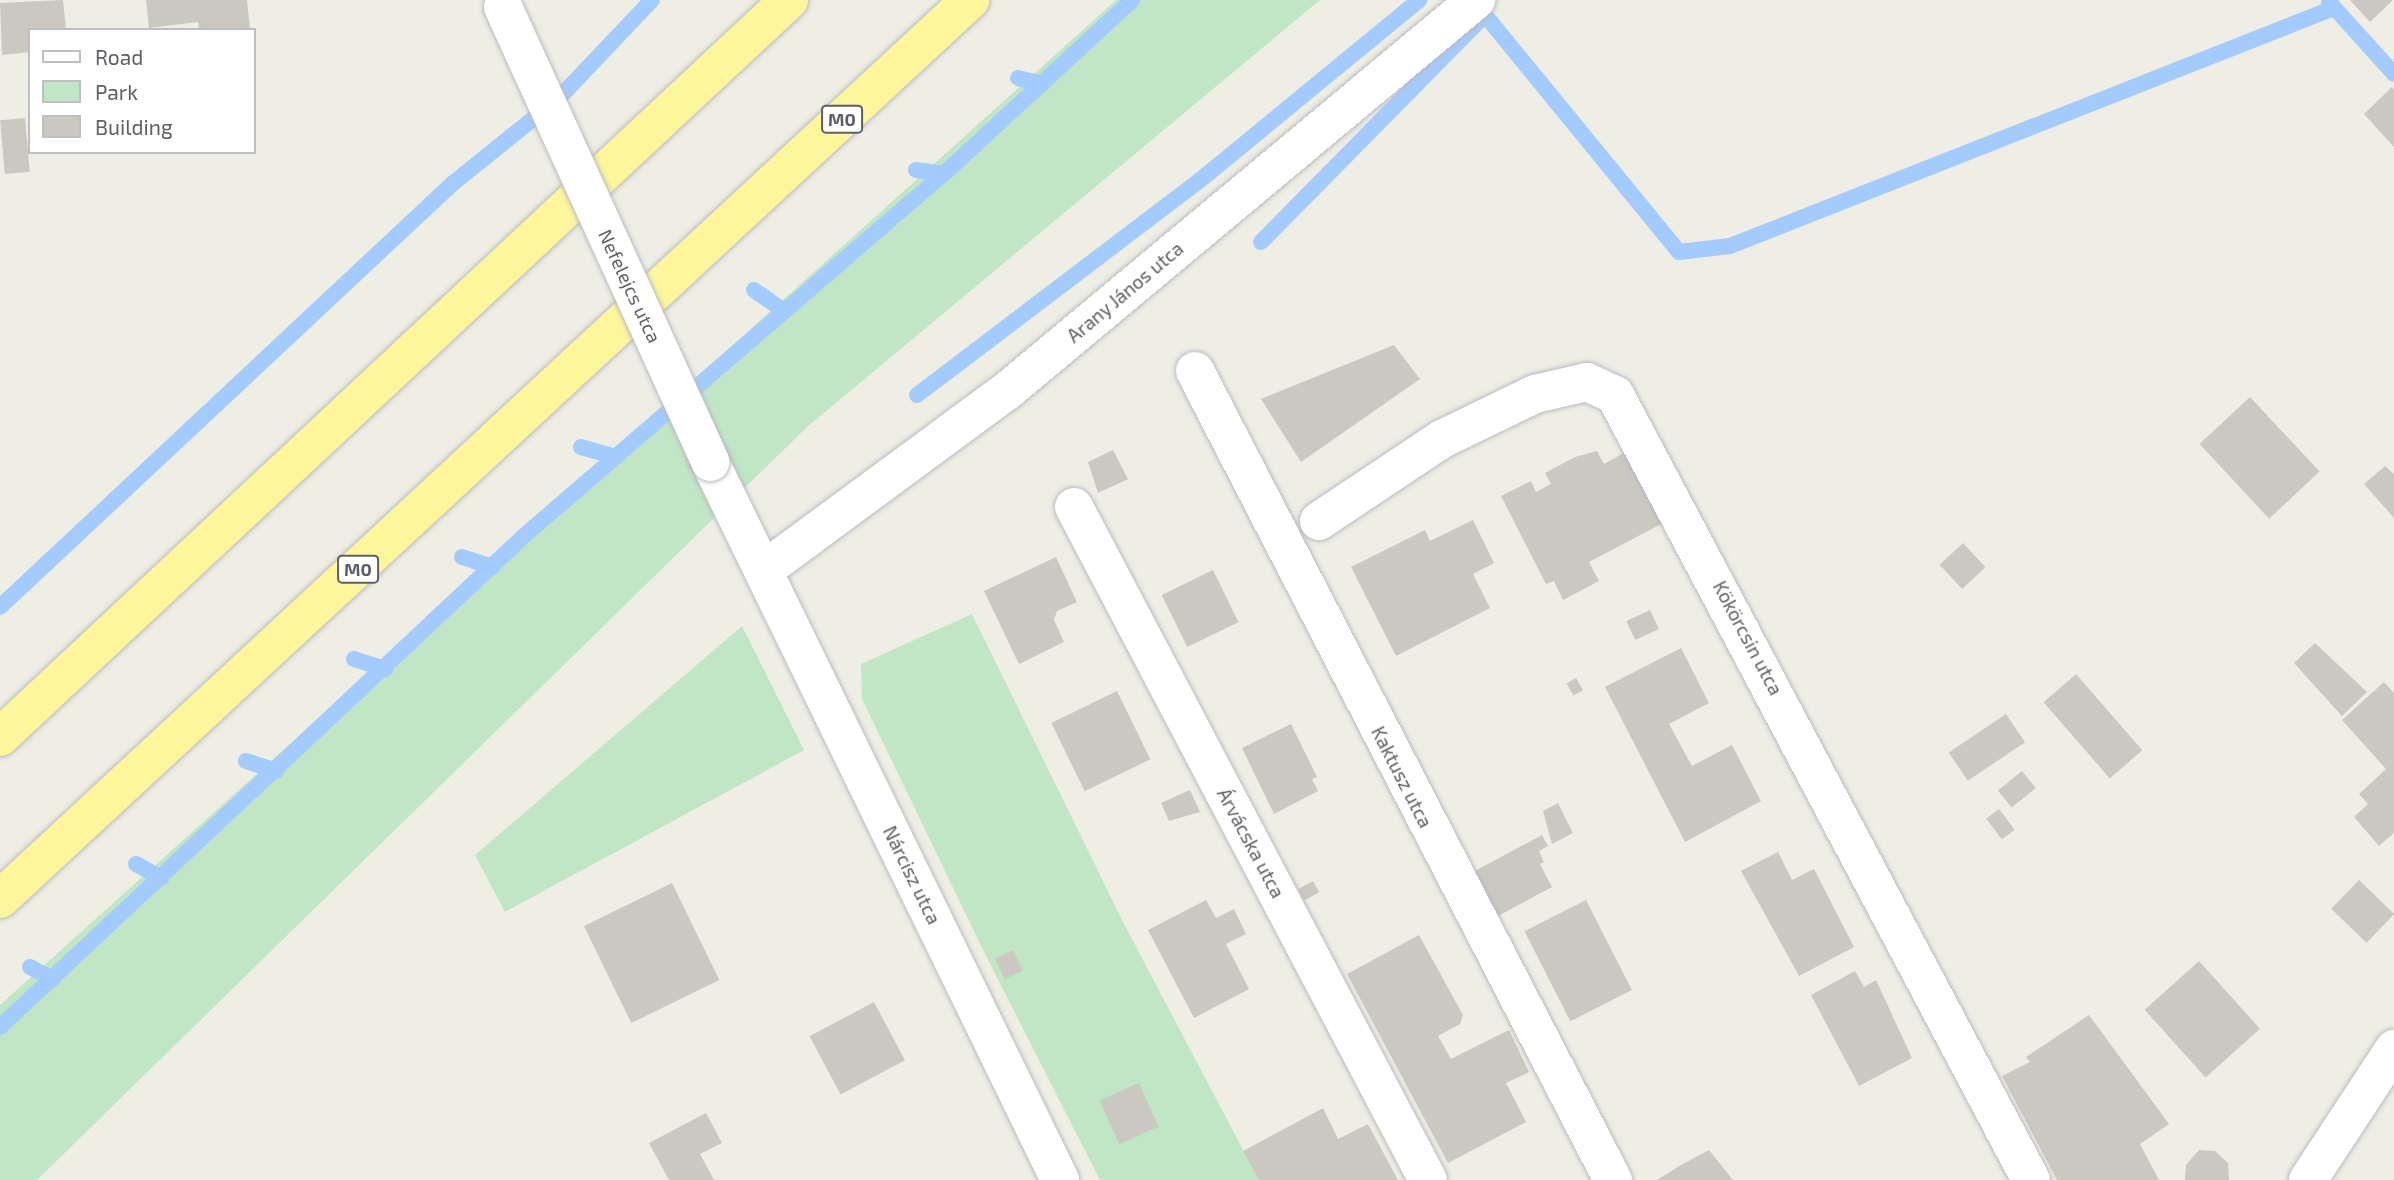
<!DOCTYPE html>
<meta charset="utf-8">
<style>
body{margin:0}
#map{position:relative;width:2394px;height:1180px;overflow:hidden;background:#efeee4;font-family:"Exo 2",sans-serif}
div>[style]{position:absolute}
.green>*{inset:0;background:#c1e6c6}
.stream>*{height:16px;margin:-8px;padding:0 8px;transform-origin:8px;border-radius:8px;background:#a4cbfe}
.building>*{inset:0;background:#cac8c1;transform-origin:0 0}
.roads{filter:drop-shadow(0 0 2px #b9bbc0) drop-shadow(0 0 2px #b9bbc0)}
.minor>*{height:38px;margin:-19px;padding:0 19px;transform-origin:19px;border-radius:19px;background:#fff}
.secondary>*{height:38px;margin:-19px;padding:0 19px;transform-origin:19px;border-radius:19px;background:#fff}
.trunk>*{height:38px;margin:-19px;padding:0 19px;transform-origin:19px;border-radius:19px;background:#fdf69b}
.bridges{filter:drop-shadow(0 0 2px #b9bbc0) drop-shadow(0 0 2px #b9bbc0)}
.minor-bridge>*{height:38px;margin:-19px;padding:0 19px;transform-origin:19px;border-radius:19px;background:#fff}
span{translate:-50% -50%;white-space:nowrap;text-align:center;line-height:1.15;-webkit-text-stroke:5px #fff;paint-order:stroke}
.shield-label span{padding:2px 5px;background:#fff;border:2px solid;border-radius:5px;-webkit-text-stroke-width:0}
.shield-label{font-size:18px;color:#5c5f65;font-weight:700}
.street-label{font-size:19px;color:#5c5f65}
.legend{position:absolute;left:28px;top:28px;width:228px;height:126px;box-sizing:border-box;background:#fff;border:2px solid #bebfc1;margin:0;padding:9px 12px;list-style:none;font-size:21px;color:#5c5f65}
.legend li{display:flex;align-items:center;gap:14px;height:35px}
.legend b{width:35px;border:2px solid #bebfc1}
</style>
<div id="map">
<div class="green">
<i style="clip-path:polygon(1116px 0,1320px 0,807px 427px,37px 1180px,0 1180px,0 1005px)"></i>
<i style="clip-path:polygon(972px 614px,1124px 924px,1259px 1180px,1100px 1180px,986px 956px,862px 699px,861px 664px)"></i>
<i style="clip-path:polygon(742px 626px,804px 750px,505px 912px,475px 855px)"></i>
</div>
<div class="stream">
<i style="left:2329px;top:2px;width:97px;rotate:47.9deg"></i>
<i style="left:1018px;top:78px;width:25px;rotate:14deg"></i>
<i style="left:916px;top:170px;width:27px;rotate:8deg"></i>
<i style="left:1261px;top:242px;width:319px;rotate:-45.4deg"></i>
<i style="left:1485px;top:15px;width:306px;rotate:50.7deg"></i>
<i style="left:1679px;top:252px;width:51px;rotate:-6.7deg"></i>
<i style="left:1730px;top:246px;width:649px;rotate:-21.51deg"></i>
<i style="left:754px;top:290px;width:37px;rotate:35deg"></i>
<i style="left:917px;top:395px;width:354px;rotate:-37.2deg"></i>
<i style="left:1199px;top:181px;width:285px;rotate:-39.4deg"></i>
<i style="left:581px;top:447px;width:35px;rotate:16deg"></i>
<i style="left:462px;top:557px;width:32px;rotate:18deg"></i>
<i style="left:0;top:607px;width:619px;rotate:-43.1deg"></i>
<i style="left:452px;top:184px;width:137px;rotate:-38.8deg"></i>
<i style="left:559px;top:98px;width:135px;rotate:-46.5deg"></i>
<i style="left:354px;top:659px;width:33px;rotate:18deg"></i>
<i style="left:246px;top:761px;width:32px;rotate:18deg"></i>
<i style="left:136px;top:864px;width:29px;rotate:29deg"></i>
<i style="left:30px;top:967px;width:26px;rotate:28deg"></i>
<i style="left:0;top:1027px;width:720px;rotate:-43.14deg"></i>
<i style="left:525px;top:535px;width:559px;rotate:-40.79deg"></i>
<i style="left:948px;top:170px;width:251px;rotate:-42.7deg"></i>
</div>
<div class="building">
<i style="clip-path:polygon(63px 0,66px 30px,30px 30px,30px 52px,2px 55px,0 3px)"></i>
<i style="clip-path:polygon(146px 0,247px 0,250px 30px,199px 30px,198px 22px,149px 28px)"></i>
<i style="clip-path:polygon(2350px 0,2393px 0,2370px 22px)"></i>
<i style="clip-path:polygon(2392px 87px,2394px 89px,2394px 147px,2364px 114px)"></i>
<i style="left:25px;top:118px;width:54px;height:25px;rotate:85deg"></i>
<i style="clip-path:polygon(1394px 345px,1420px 379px,1301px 462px,1261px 399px)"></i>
<i style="left:2250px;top:397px;width:102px;height:69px;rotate:47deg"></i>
<i style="clip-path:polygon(1113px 450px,1128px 479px,1098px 493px,1088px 462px)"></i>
<i style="clip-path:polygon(1629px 450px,1665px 522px,1589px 562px,1599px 581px,1563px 600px,1554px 581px,1546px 584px,1501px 496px,1531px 481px,1536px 492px,1551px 484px,1545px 473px,1575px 457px,1597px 451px,1604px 464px)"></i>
<i style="clip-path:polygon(2385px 466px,2394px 474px,2394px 518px,2364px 484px)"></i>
<i style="clip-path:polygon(1473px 520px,1494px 563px,1473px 574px,1490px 608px,1396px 656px,1351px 567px,1425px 530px,1430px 541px)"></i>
<i style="left:1963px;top:543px;width:33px;height:32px;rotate:47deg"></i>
<i style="clip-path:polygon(1056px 557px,1077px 602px,1057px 611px,1054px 620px,1064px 642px,1019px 664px,984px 591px)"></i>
<i style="left:1213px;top:570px;width:58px;height:57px;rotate:64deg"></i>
<i style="left:1650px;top:610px;width:21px;height:26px;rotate:65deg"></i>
<i style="clip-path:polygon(2315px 643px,2367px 692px,2342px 716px,2294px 663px)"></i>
<i style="clip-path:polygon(1681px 648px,1709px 703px,1669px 724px,1692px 766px,1732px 745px,1761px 801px,1685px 842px,1605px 687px)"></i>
<i style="left:2076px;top:674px;width:101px;height:43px;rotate:49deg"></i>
<i style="left:1576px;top:678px;width:14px;height:11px;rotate:60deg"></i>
<i style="clip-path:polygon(2384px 682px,2394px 693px,2394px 833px,2379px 846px,2354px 817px,2368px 804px,2359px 794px,2386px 769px,2342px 720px)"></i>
<i style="left:1117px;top:691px;width:76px;height:73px;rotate:64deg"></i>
<i style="left:2006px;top:714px;width:34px;height:69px;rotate:56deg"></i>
<i style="clip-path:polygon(1291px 724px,1317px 777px,1312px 779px,1318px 791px,1274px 814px,1242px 748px)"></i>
<i style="left:2022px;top:771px;width:22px;height:31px;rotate:51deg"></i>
<i style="clip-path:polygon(1190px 790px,1200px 812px,1169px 821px,1161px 803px)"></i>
<i style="clip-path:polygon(1558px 803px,1573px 833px,1552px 844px,1543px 811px)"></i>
<i style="left:1999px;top:809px;width:26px;height:16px;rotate:53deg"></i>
<i style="clip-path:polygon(1542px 835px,1548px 846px,1539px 851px,1544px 862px,1540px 864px,1552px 887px,1498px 916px,1473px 872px)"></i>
<i style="clip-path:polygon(1778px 852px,1792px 880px,1814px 869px,1854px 947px,1799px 976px,1741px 871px)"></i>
<i style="left:2359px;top:880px;width:49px;height:40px;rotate:44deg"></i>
<i style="left:1313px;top:881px;width:13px;height:17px;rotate:61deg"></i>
<i style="left:672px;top:883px;width:108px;height:98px;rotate:64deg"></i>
<i style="clip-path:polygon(1206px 900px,1216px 918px,1234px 909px,1246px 934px,1226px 944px,1249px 989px,1194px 1018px,1148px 930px)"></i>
<i style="left:1586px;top:900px;width:101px;height:69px;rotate:63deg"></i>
<i style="clip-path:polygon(1419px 935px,1463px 1015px,1460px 1024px,1438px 1036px,1451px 1059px,1509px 1030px,1529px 1072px,1506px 1083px,1526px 1122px,1448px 1163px,1347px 974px)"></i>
<i style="left:1013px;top:950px;width:23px;height:20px;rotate:65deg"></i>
<i style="left:2199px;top:961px;width:91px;height:73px;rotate:48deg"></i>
<i style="clip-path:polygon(1855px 971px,1864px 987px,1876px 980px,1912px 1058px,1859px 1086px,1811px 995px)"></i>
<i style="left:874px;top:1002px;width:66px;height:73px;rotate:62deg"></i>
<i style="clip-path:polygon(2089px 1015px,2169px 1124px,2140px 1144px,2159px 1180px,2057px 1180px,2002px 1076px,2030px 1062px,2026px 1057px)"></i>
<i style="left:1139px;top:1083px;width:48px;height:43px;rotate:66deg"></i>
<i style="clip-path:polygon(1323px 1108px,1338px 1139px,1368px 1124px,1398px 1180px,1259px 1180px,1243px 1151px)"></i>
<i style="clip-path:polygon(706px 1113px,722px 1143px,700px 1154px,714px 1180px,669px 1180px,649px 1143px)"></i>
<i style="clip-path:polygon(1709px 1150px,1733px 1180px,1657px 1180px,1681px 1165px)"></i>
<i style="clip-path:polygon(2199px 1150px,2215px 1151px,2228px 1163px,2229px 1180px,2185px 1180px,2186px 1165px)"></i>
</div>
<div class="roads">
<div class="minor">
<i style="left:1195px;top:371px;width:911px;rotate:62.68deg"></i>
<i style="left:710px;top:462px;width:799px;rotate:64.01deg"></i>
<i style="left:1074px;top:507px;width:760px;rotate:62.26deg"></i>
<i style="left:1319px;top:521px;width:148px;rotate:-33.7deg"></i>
<i style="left:1442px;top:439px;width:103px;rotate:-25.8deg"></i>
<i style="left:1535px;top:394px;width:53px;rotate:-13deg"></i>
<i style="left:1587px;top:382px;width:31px;rotate:25deg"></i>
<i style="left:1615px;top:395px;width:888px;rotate:62.08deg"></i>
<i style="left:764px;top:570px;width:302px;rotate:-36.4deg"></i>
<i style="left:1007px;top:391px;width:611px;rotate:-39.82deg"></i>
</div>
<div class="secondary">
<i style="left:2308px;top:1180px;width:157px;rotate:-56.7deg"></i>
</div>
<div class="trunk">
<i style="left:0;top:737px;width:1080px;rotate:-43.05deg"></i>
<i style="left:0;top:899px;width:1323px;rotate:-42.82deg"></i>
</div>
</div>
<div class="bridges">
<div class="minor-bridge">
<i style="left:503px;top:7px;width:500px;rotate:65.5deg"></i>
</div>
</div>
<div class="shield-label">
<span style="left:842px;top:119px">M0</span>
<span style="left:358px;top:569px">M0</span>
</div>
<div class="street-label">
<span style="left:630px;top:286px;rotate:65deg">Nefelejcs utca</span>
<span style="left:1125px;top:292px;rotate:-40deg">Arany János utca</span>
<span style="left:1748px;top:638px;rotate:62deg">Kökörcsin utca</span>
<span style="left:1402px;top:777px;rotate:63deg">Kaktusz utca</span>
<span style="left:1251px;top:843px;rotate:62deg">Árvácska utca</span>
<span style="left:912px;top:875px;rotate:64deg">Nárcisz utca</span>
</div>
<ul class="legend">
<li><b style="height:9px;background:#fff"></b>Road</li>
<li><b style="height:19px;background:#c1e6c6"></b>Park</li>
<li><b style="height:19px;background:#cac8c1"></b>Building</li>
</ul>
</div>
